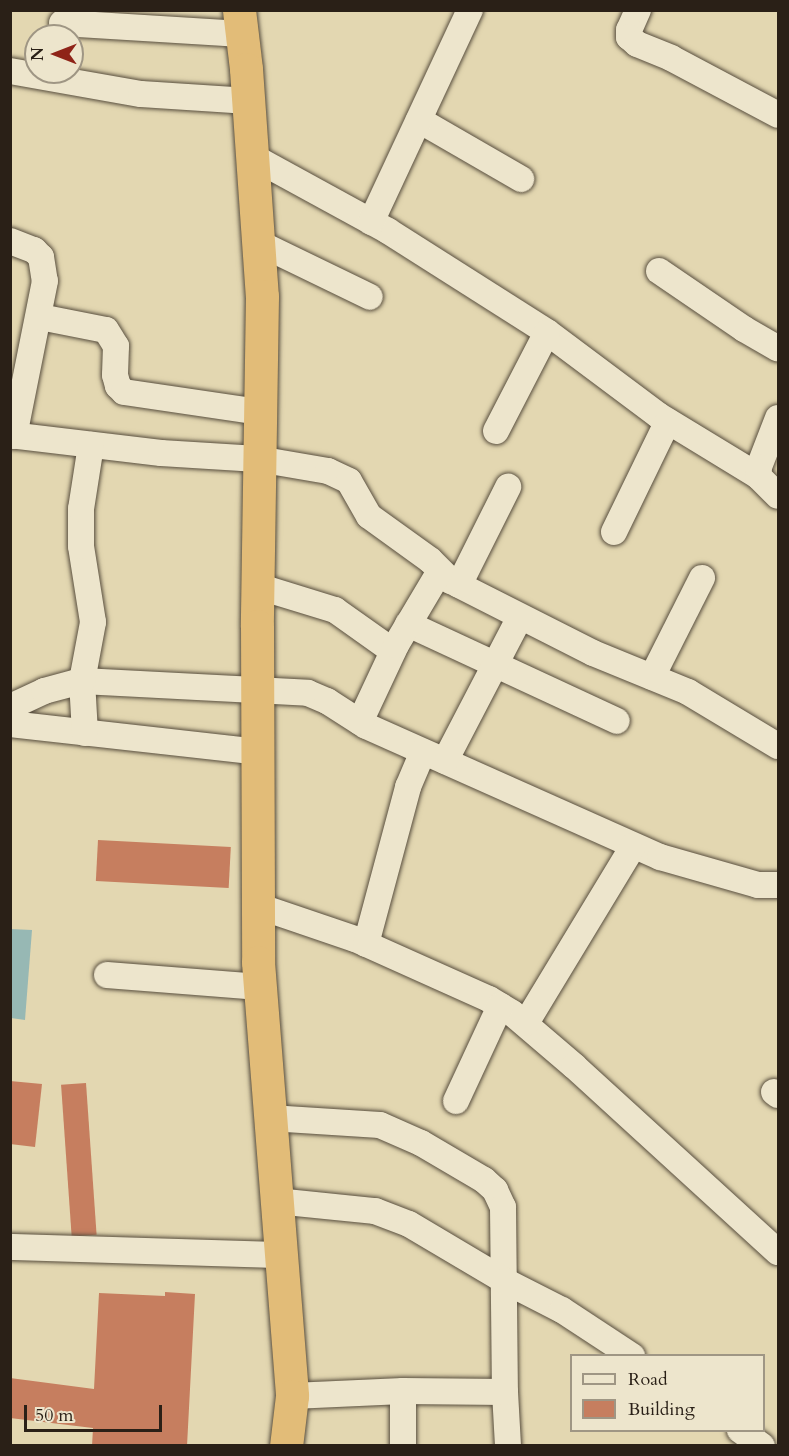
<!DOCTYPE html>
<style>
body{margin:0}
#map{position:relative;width:789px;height:1456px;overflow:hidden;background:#e3d7b1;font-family:Cardo,serif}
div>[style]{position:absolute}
.water>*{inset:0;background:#97b8b4}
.building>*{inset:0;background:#c67e5f;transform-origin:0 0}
.roads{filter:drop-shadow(0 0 2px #584e3e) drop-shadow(0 0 2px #584e3e)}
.minor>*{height:26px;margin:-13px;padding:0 13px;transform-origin:13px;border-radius:13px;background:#ede5cc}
.highway>*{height:33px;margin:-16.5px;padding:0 16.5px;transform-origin:16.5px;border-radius:16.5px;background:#e2bc78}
span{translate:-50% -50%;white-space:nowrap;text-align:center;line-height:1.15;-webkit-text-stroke:5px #ede5cc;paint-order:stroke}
.frame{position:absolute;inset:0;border:12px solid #2a2017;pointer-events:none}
.legend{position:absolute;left:570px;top:1354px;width:195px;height:78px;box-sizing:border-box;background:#ede5cc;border:2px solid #9f9684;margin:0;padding:8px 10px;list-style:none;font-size:18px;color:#2a2017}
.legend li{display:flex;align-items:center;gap:12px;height:30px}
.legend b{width:30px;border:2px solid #9f9684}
.north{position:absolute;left:24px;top:24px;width:60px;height:60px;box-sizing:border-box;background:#ede5cc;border:2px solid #9f9684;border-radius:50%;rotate:270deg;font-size:16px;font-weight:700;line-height:24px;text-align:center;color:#2a2017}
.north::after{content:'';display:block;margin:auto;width:21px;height:27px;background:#8f2418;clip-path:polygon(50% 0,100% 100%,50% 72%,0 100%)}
.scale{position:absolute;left:24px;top:1405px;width:138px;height:27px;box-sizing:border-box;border:3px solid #2a2017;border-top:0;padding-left:8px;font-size:18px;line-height:21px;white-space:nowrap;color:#2a2017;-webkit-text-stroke:4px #ede5cc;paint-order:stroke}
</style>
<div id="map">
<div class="water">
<i style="clip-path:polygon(10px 929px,32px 930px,25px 1020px,11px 1018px)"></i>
</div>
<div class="building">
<i style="left:98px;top:840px;width:133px;height:41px;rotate:3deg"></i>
<i style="clip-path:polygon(10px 1081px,42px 1084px,35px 1147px,10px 1144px)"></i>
<i style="left:86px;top:1083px;width:152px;height:25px;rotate:86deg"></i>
<i style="clip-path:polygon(165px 1292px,195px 1294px,187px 1446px,92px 1446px,93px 1428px,10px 1418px,10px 1378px,94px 1389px,99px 1293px,165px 1296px)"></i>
</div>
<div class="roads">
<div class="minor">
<i style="left:638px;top:10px;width:22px;rotate:114deg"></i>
<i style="left:629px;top:30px;width:7px;rotate:90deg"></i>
<i style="left:629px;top:37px;width:11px;rotate:41deg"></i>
<i style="left:637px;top:44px;width:37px;rotate:22deg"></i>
<i style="left:671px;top:58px;width:121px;rotate:28deg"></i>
<i style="left:62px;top:23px;width:180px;rotate:3.5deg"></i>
<i style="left:10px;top:71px;width:133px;rotate:10deg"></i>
<i style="left:141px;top:94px;width:108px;rotate:3.7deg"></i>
<i style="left:419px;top:120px;width:118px;rotate:30deg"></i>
<i style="left:253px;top:157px;width:154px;rotate:28.7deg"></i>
<i style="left:388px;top:231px;width:188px;rotate:32.4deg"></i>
<i style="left:547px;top:332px;width:139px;rotate:36.8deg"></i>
<i style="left:658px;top:415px;width:117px;rotate:31.4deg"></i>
<i style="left:371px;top:222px;width:234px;rotate:-65deg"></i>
<i style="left:10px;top:241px;width:26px;rotate:21deg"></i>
<i style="left:34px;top:250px;width:10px;rotate:45deg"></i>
<i style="left:41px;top:257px;width:24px;rotate:81deg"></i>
<i style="left:45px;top:281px;width:158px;rotate:101.3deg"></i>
<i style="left:259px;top:243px;width:123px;rotate:25.9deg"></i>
<i style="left:659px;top:271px;width:103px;rotate:34.3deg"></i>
<i style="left:744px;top:329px;width:39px;rotate:30deg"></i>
<i style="left:40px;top:317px;width:67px;rotate:11.1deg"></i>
<i style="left:106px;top:330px;width:19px;rotate:58deg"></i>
<i style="left:116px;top:346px;width:29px;rotate:92deg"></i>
<i style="left:115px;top:375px;width:11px;rotate:75deg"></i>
<i style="left:118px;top:386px;width:8px;rotate:45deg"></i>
<i style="left:124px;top:392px;width:137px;rotate:8.4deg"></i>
<i style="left:778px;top:418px;width:53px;rotate:111.2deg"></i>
<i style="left:759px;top:467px;width:9px;rotate:96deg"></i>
<i style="left:758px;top:476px;width:28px;rotate:45deg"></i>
<i style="left:496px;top:431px;width:111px;rotate:-62.7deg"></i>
<i style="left:10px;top:435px;width:152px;rotate:6.8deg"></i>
<i style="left:161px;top:453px;width:97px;rotate:3.5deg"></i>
<i style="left:258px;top:459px;width:71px;rotate:9.7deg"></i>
<i style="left:328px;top:471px;width:23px;rotate:25deg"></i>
<i style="left:349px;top:481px;width:40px;rotate:60.3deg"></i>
<i style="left:369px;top:516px;width:75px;rotate:35.8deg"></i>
<i style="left:430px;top:560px;width:30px;rotate:45deg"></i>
<i style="left:451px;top:581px;width:159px;rotate:26.9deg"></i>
<i style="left:593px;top:653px;width:103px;rotate:22.3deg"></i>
<i style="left:688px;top:692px;width:105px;rotate:31deg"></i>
<i style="left:614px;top:532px;width:123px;rotate:-64.1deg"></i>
<i style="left:459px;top:585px;width:110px;rotate:-63.4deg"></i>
<i style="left:257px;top:586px;width:82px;rotate:17.1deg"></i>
<i style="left:335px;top:610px;width:71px;rotate:35.3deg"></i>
<i style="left:408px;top:624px;width:230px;rotate:24.9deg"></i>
<i style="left:652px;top:677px;width:111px;rotate:-63.2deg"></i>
<i style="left:10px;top:707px;width:38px;rotate:-25deg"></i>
<i style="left:44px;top:691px;width:39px;rotate:-15deg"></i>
<i style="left:82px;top:681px;width:226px;rotate:3deg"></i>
<i style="left:308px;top:693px;width:21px;rotate:23deg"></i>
<i style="left:327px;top:701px;width:46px;rotate:32.7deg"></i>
<i style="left:366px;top:726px;width:322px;rotate:24deg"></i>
<i style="left:660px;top:857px;width:102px;rotate:15.9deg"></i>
<i style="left:758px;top:885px;width:20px"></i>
<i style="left:360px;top:722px;width:85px;rotate:-64.9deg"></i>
<i style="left:396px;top:645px;width:86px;rotate:-59.3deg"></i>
<i style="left:10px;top:724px;width:250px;rotate:6.4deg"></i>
<i style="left:85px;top:733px;width:52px;rotate:-93.3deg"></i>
<i style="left:82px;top:681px;width:60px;rotate:-79.4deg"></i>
<i style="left:93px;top:622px;width:77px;rotate:-99deg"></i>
<i style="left:81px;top:546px;width:37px;rotate:-90deg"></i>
<i style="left:81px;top:509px;width:65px;rotate:-81.1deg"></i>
<i style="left:445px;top:761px;width:162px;rotate:-62.5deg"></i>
<i style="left:258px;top:906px;width:102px;rotate:18.8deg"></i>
<i style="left:355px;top:939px;width:147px;rotate:24.1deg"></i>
<i style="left:489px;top:999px;width:27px;rotate:31deg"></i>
<i style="left:512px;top:1013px;width:82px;rotate:40.5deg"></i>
<i style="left:574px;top:1066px;width:276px;rotate:42.4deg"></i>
<i style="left:366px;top:944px;width:163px;rotate:-75deg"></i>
<i style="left:408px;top:787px;width:38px;rotate:-67deg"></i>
<i style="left:107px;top:975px;width:153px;rotate:4.5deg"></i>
<i style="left:526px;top:1023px;width:207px;rotate:-58.8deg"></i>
<i style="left:774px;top:1092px;width:5px;rotate:37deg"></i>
<i style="left:456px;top:1101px;width:105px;rotate:-65.1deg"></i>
<i style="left:270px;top:1118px;width:110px;rotate:3.6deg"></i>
<i style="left:380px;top:1125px;width:45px;rotate:23.7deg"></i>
<i style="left:421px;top:1143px;width:73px;rotate:30.4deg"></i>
<i style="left:484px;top:1180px;width:15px;rotate:42deg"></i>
<i style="left:495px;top:1190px;width:19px;rotate:65deg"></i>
<i style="left:503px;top:1207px;width:185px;rotate:89.4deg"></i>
<i style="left:505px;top:1392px;width:54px;rotate:86.8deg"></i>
<i style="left:276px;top:1201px;width:100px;rotate:5.8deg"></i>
<i style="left:375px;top:1211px;width:36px;rotate:21deg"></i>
<i style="left:409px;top:1224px;width:112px;rotate:30.7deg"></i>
<i style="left:505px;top:1281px;width:64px;rotate:27deg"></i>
<i style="left:562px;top:1310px;width:84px;rotate:33.3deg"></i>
<i style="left:10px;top:1247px;width:271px;rotate:1.7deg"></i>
<i style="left:403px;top:1391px;width:55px;rotate:90deg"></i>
<i style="left:292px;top:1396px;width:111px;rotate:-2.6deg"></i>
<i style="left:403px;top:1391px;width:102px;rotate:0.6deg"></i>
<i style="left:740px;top:1430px;width:27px;rotate:36deg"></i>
</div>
<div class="highway">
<i style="left:239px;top:10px;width:59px;rotate:83.2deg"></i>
<i style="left:246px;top:69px;width:228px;rotate:86deg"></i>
<i style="left:262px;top:296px;width:330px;rotate:90.9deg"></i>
<i style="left:257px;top:626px;width:336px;rotate:89.8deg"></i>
<i style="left:258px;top:962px;width:435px;rotate:85.5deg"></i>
<i style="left:292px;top:1396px;width:50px;rotate:96.8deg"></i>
</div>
</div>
<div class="frame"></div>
<ul class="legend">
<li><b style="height:8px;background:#ede5cc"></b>Road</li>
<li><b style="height:16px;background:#c67e5f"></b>Building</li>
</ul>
<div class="north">N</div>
<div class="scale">50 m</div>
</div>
